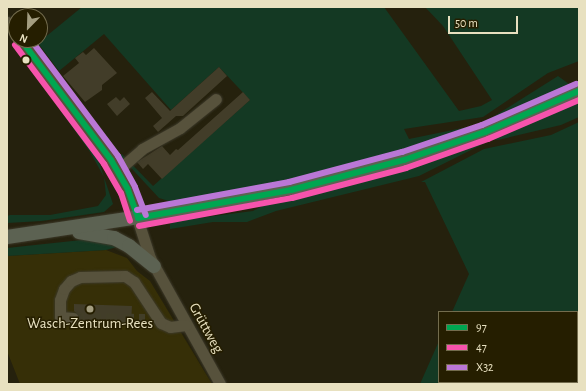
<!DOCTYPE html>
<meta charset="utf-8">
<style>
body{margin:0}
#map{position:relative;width:586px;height:391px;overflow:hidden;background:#25210d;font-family:"Alegreya Sans",sans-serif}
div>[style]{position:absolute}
.built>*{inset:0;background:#362f07}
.green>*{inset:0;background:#143923}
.building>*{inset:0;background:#423d29}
.minor-tunnel>*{height:11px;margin-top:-5.5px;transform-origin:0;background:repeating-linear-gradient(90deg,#423e28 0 11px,transparent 0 16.5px)}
.roads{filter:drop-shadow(0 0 1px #3d3a2b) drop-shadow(0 0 1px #3d3a2b)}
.minor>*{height:11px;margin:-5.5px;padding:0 5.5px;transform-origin:5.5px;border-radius:5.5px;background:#57523c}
.major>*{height:14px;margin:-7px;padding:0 7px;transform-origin:7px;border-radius:7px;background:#5c6252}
.bus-1>*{height:6px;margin:-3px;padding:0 3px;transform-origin:3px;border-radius:3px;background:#00a651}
.bus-2>*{height:6px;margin:-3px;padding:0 3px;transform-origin:3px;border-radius:3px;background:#f653ac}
.bus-3>*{height:6px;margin:-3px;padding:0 3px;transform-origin:3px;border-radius:3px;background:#ba77d6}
.dots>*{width:11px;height:11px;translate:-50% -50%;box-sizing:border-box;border:2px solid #251e00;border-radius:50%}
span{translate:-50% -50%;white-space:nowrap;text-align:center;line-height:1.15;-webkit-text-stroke:3px #251e00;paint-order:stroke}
.poi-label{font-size:15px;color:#e8e1c0}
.street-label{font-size:15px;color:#e8e1c0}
.frame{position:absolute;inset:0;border:8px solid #e8e1c0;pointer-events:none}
.legend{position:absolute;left:438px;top:311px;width:140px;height:72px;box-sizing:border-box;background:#251e00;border:1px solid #736c4d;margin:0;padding:5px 7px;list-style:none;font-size:12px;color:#e8e1c0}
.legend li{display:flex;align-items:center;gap:8px;height:20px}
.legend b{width:20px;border:1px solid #736c4d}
.north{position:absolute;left:8px;top:8px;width:40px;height:40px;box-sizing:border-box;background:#251e00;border:1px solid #736c4d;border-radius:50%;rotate:203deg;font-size:11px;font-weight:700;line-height:16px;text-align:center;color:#e8e1c0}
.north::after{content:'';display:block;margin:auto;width:14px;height:18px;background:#a49e81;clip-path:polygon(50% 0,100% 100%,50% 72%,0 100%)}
.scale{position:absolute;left:448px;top:16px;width:70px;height:18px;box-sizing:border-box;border:2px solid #e8e1c0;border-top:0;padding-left:5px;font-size:12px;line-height:14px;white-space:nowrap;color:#e8e1c0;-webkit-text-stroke:3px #251e00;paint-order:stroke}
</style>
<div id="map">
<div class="built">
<i style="clip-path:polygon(106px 250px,127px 258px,137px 271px,150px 281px,212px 384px,20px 384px,7px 351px,7px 256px)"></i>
</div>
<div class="green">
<i style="clip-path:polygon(82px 7px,384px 7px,459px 111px,481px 106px,492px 100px,443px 26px,425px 7px,579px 7px,579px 61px,548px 73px,483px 117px,404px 129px,409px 139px,482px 124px,432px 143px,261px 187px,172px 202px,159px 198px,120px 156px,122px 154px,153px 186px,250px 100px,219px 67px,171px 110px,104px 34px,59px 71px,38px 43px)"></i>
<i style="clip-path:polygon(558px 76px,569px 84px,535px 102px,488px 120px)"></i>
<i style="clip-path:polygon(45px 88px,99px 162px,113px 204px,104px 212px,42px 221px,7px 223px,7px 216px,10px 215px,50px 215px,98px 206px,106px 195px,104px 177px,90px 152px)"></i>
<i style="clip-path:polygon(578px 102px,579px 117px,561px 125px,498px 140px,490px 139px)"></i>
<i style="clip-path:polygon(579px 122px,579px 384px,420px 384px,439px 341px,439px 382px,577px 382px,577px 312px,452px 312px,469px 274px,425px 182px,421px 182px,484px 149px,551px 135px)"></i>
<i style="clip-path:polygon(482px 142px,485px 143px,419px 176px,276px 211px,247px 222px,213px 222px,170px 229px,170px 224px,175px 221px,253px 211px,269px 202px,419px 164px)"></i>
<i style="clip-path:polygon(91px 239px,121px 246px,106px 250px,7px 256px,7px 248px)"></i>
</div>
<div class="building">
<i style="clip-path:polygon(94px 48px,117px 73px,102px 85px,102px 90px,85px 102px,63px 76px,79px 63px,75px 58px,83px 52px,86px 55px)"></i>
<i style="clip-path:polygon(219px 67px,227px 76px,183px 116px,176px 116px,158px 132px,153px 126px,162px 118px,145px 98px,152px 92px,170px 111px)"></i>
<i style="clip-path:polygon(243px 92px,250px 100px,162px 179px,148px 164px,143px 169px,137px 162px,162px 146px,170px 155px,176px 149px,178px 150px)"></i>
<i style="clip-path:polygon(116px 97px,120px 101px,124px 97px,130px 104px,117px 116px,107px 104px)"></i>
<i style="clip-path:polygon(74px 304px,132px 306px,131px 323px,79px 321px,79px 315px,74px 311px)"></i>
</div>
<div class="minor-tunnel">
<i style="left:73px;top:318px;width:72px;rotate:0.8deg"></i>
</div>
<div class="roads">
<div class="minor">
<i style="left:7px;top:22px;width:14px;rotate:51deg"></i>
<i style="left:21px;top:40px;width:150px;rotate:53.1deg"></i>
<i style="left:111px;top:160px;width:34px;rotate:60deg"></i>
<i style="left:128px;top:190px;width:71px;rotate:72.1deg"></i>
<i style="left:150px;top:258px;width:144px;rotate:60.9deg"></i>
<i style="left:117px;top:171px;width:33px;rotate:-41deg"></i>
<i style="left:142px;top:149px;width:43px;rotate:-28.9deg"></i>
<i style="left:180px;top:128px;width:46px;rotate:-38.9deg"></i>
<i style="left:73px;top:318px;width:13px;rotate:-176deg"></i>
<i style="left:60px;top:317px;width:17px;rotate:-90deg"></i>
<i style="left:60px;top:300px;width:12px;rotate:-70deg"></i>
<i style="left:64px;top:289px;width:11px;rotate:-49deg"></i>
<i style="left:71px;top:281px;width:10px;rotate:-24deg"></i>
<i style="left:80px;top:277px;width:45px;rotate:-1.3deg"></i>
<i style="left:125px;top:276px;width:11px;rotate:34deg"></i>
<i style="left:134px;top:282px;width:49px;rotate:56.6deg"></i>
<i style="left:161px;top:323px;width:10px;rotate:24deg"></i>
<i style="left:170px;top:327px;width:16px;rotate:-7deg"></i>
</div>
<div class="major">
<i style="left:79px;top:232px;width:36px;rotate:10deg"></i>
<i style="left:114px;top:238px;width:17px;rotate:28deg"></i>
<i style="left:129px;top:246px;width:32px;rotate:39deg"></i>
<i style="left:7px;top:237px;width:160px;rotate:-8.6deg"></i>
<i style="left:165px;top:213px;width:173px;rotate:-11.3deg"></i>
<i style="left:335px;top:179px;width:113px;rotate:-15.9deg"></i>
<i style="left:444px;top:148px;width:147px;rotate:-22.9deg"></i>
</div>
</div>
<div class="bus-1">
<i style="left:21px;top:40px;width:150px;rotate:53.1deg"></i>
<i style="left:111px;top:160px;width:34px;rotate:60deg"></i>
<i style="left:128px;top:190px;width:30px;rotate:70deg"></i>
<i style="left:138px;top:218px;width:156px;rotate:-10.4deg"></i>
<i style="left:291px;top:190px;width:117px;rotate:-14.9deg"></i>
<i style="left:404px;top:160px;width:86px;rotate:-19.1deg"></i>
<i style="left:485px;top:132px;width:103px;rotate:-23.6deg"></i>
</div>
<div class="bus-2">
<i style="left:15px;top:45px;width:149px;rotate:53.2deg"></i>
<i style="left:104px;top:164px;width:34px;rotate:60deg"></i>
<i style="left:121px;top:193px;width:29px;rotate:72deg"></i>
<i style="left:139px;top:226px;width:156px;rotate:-10.4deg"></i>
<i style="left:292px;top:198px;width:118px;rotate:-14.7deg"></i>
<i style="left:406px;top:168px;width:87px;rotate:-19.5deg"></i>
<i style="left:488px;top:139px;width:99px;rotate:-23.2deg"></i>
</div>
<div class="bus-3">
<i style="left:31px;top:40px;width:145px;rotate:53.1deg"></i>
<i style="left:118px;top:156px;width:35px;rotate:61deg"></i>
<i style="left:135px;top:187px;width:30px;rotate:69deg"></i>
<i style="left:137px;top:210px;width:155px;rotate:-10.4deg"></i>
<i style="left:289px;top:182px;width:117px;rotate:-14.9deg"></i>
<i style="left:402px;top:152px;width:84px;rotate:-18.6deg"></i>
<i style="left:482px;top:125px;width:103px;rotate:-23.6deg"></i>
</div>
<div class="dots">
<i style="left:26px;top:60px;background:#e8e1c0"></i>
<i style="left:90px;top:309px;background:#a49e81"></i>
</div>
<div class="poi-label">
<span style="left:90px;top:324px">Wasch-Zentrum-Rees</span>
</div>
<div class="street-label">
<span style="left:206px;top:328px;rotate:61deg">Grüttweg</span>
</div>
<div class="frame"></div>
<ul class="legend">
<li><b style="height:5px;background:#00a651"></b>97</li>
<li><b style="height:5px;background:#f653ac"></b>47</li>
<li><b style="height:5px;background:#ba77d6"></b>X32</li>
</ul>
<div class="north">N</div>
<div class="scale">50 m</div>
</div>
